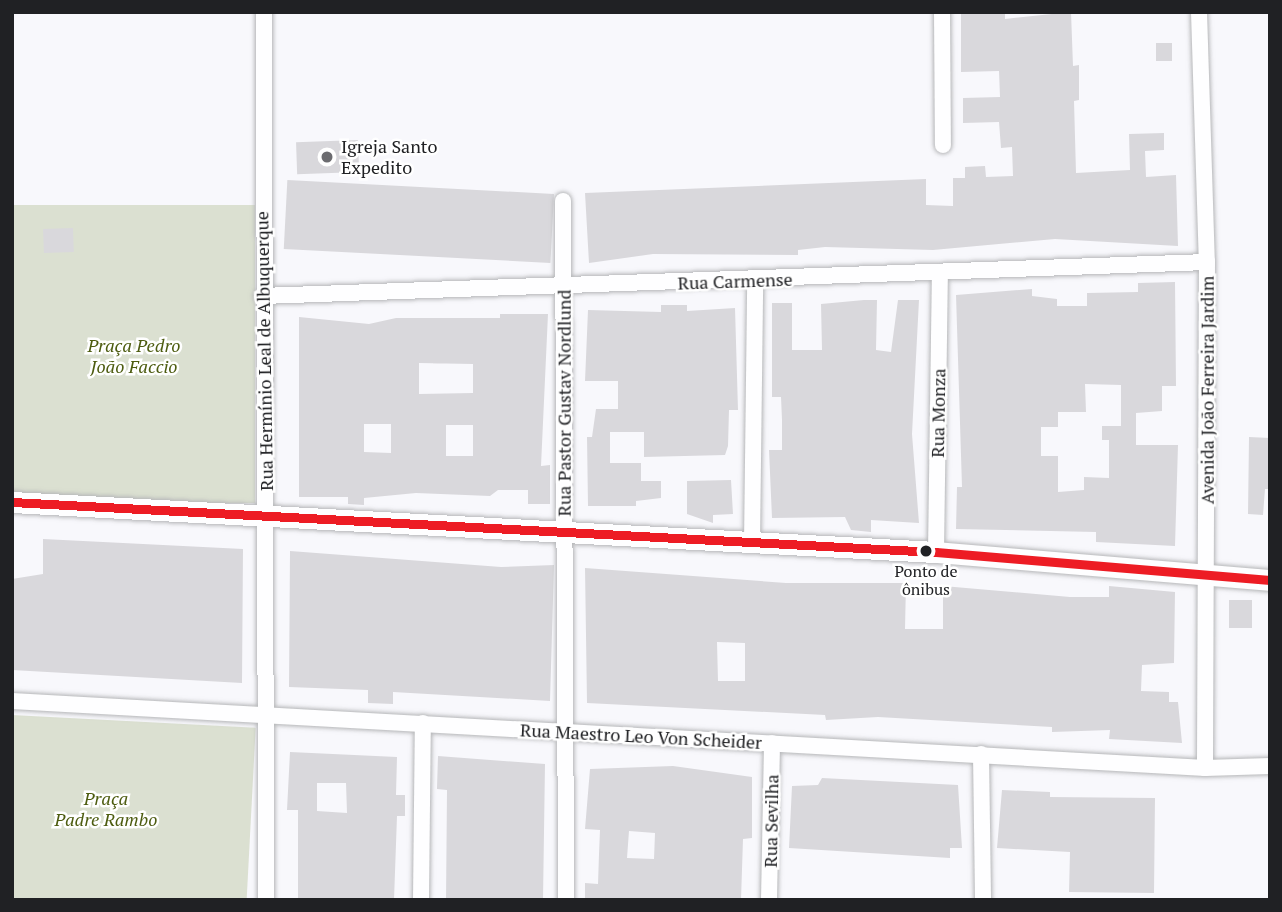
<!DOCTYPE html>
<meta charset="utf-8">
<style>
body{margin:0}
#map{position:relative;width:1282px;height:912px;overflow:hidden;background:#f8f8fc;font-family:"PT Serif",serif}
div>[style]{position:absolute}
.green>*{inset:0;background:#dbe0d1;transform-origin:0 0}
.building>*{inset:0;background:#d9d8dc;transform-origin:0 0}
.roads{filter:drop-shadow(0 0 2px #b6b7b9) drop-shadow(0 0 2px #b6b7b9)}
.street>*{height:16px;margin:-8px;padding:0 8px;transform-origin:8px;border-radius:8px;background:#fefeff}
.secondary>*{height:21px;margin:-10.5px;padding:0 10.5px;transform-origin:10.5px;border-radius:10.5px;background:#fefeff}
.bus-1>*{height:9px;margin:-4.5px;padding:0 4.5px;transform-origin:4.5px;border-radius:4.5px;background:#ed1c24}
.dots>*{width:19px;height:19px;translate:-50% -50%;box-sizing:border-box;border:4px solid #fff;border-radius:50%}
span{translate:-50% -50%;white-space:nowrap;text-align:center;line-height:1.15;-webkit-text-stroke:5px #fff;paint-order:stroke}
.bus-label{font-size:16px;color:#202124}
.poi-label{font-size:18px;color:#202124}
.left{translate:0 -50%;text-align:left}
.street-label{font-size:18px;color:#202124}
.park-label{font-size:18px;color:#4d5c10;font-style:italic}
.frame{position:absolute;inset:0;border:14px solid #202124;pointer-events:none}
</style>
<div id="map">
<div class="green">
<i style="left:255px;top:205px;width:298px;height:244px;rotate:90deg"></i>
<i style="left:12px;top:715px;width:244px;height:185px;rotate:3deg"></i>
</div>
<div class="building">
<i style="clip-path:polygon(961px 12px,1005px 12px,1005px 19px,1071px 12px,1073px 66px,1079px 65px,1079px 100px,1074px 101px,1076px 173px,1130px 170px,1129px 134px,1164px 133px,1164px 150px,1145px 151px,1146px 177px,1176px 175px,1178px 246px,1055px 239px,933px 250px,825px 247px,798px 250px,798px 255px,653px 254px,589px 263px,585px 193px,926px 179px,926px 205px,953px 206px,953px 178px,965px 178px,965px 167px,985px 166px,986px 177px,1013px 176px,1012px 147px,1001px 148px,999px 122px,963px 123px,963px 98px,1000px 97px,999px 71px,961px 72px)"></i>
<i style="left:1172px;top:43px;width:18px;height:16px;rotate:90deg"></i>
<i style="left:358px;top:140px;width:32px;height:62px;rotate:88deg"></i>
<i style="left:554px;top:194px;width:69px;height:267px;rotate:93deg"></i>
<i style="left:73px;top:228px;width:24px;height:30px;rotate:88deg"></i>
<i style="clip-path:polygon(evenodd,1175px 282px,1176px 386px,1162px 386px,1162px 411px,1136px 413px,1136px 445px,1178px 445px,1175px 546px,1096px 542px,1096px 532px,956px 529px,957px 487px,962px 487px,956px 295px,1032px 289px,1032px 296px,1057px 299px,1057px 306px,1087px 306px,1087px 293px,1138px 292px,1138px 283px,1175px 282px,1085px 384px,1121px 385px,1121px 426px,1102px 426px,1102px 440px,1109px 440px,1109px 478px,1084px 477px,1084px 490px,1058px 492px,1058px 456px,1041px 456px,1041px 427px,1058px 427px,1058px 412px,1086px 412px,1085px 384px)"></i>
<i style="clip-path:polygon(864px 300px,877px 300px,876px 350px,891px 352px,898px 300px,919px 300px,912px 434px,919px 523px,871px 520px,871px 532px,851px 530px,845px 517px,772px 518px,769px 450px,782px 450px,782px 420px,781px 397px,772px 397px,772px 303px,792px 303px,792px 350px,822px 350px,821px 304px)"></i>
<i style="clip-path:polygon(661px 305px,687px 305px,687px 311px,735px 308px,738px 410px,729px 410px,728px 446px,725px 455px,644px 457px,644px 432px,610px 432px,610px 463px,641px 463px,641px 481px,661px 481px,661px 498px,636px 501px,636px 506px,588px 506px,587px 437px,592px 437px,596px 409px,618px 409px,618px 381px,585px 381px,588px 310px,661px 312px)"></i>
<i style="clip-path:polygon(evenodd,500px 314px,548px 314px,541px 466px,550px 465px,550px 504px,528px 504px,528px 490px,498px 490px,490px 496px,416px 493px,364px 498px,364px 505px,348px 504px,348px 497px,299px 497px,299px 317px,369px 324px,396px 318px,500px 318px,500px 314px,419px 363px,473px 364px,473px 393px,419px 394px,419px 363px,500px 314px,364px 424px,391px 424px,391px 453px,364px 452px,364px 424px,500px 314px,446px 425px,473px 425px,473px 456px,446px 456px,446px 425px)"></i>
<i style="clip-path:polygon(1249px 437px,1270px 438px,1270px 489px,1265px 489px,1263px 515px,1248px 514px)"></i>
<i style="clip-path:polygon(731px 480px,733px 514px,713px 515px,713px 523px,687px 514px,687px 481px)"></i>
<i style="clip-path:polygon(43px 539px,243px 549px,242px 683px,12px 670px,12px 579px,43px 574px)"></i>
<i style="clip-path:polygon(290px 551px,501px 567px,554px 565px,550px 701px,393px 692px,393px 704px,368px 703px,368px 690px,289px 687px)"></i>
<i style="clip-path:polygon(evenodd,585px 568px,786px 583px,906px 583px,905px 629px,943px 629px,943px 586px,1070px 597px,1109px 597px,1109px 586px,1175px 592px,1174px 663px,1142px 665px,1141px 691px,1169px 692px,1169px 702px,1178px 702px,1182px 743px,1109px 739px,1110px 730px,1052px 732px,1052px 727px,878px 717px,826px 720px,825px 715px,587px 703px,585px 568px,717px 642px,745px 643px,745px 681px,718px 681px,717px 642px)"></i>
<i style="left:1229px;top:600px;width:23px;height:28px"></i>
<i style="clip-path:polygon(evenodd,290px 752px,397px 757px,396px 795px,405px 795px,405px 816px,397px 816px,394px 900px,298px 900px,298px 810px,287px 810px,290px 752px,317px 783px,346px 783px,347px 813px,317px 811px,317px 783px)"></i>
<i style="clip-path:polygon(438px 756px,545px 764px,543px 900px,446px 900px,447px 790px,437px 789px)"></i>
<i style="clip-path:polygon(evenodd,673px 766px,752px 777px,752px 838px,743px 839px,741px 900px,585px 900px,585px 883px,598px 884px,599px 854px,600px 830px,585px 829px,590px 769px,673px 766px,629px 831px,655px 833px,654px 859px,627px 858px,629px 831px)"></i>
<i style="clip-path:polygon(822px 778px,958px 785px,962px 848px,950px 848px,950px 858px,789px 848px,792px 786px,818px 785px)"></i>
<i style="clip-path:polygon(1002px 790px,1050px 792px,1050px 797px,1155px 798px,1154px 893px,1069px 892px,1070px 852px,997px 848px)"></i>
</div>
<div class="roads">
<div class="street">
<i style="left:264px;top:12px;width:888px;rotate:89.87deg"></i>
<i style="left:942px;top:12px;width:133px;rotate:89.6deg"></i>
<i style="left:1199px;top:12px;width:250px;rotate:88.2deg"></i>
<i style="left:1207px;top:262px;width:506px;rotate:90.23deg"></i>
<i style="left:563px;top:201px;width:699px;rotate:89.75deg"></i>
<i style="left:262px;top:296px;width:946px;rotate:-2.06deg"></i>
<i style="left:752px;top:543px;width:263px;rotate:-89.3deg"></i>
<i style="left:936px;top:552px;width:279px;rotate:-89.2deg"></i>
<i style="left:12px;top:701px;width:1195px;rotate:3.21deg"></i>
<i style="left:1205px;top:768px;width:65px;rotate:-1.8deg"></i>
<i style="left:981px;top:754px;width:146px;rotate:89.2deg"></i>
<i style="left:421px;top:900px;width:177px;rotate:-89.4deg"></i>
<i style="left:769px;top:900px;width:157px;rotate:-88.9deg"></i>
</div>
<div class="secondary">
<i style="left:12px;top:502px;width:925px;rotate:3.1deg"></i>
<i style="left:936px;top:552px;width:335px;rotate:4.8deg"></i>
</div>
</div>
<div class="bus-1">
<i style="left:12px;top:502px;width:925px;rotate:3.1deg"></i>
<i style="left:936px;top:552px;width:335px;rotate:4.8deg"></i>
</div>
<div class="dots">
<i style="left:327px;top:157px;background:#6c6c70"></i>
<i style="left:926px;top:551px;background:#202124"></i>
</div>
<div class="bus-label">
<span style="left:926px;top:580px">Ponto de<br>ônibus</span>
</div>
<div class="poi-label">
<span class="left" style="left:341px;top:157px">Igreja Santo<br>Expedito</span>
</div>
<div class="street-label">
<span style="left:735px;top:281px;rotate:-2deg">Rua Carmense</span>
<span style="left:264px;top:351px;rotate:-91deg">Rua Hermínio Leal de Albuquerque</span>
<span style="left:1207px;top:390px;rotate:-90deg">Avenida João Ferreira Jardim</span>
<span style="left:564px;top:403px;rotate:-90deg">Rua Pastor Gustav Nordlund</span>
<span style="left:938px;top:413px;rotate:-89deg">Rua Monza</span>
<span style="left:641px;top:736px;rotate:3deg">Rua Maestro Leo Von Scheider</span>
<span style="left:771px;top:821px;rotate:-89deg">Rua Sevilha</span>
</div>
<div class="park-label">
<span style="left:134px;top:356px">Praça Pedro<br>João Faccio</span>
<span style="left:106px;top:809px">Praça<br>Padre Rambo</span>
</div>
<div class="frame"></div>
</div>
